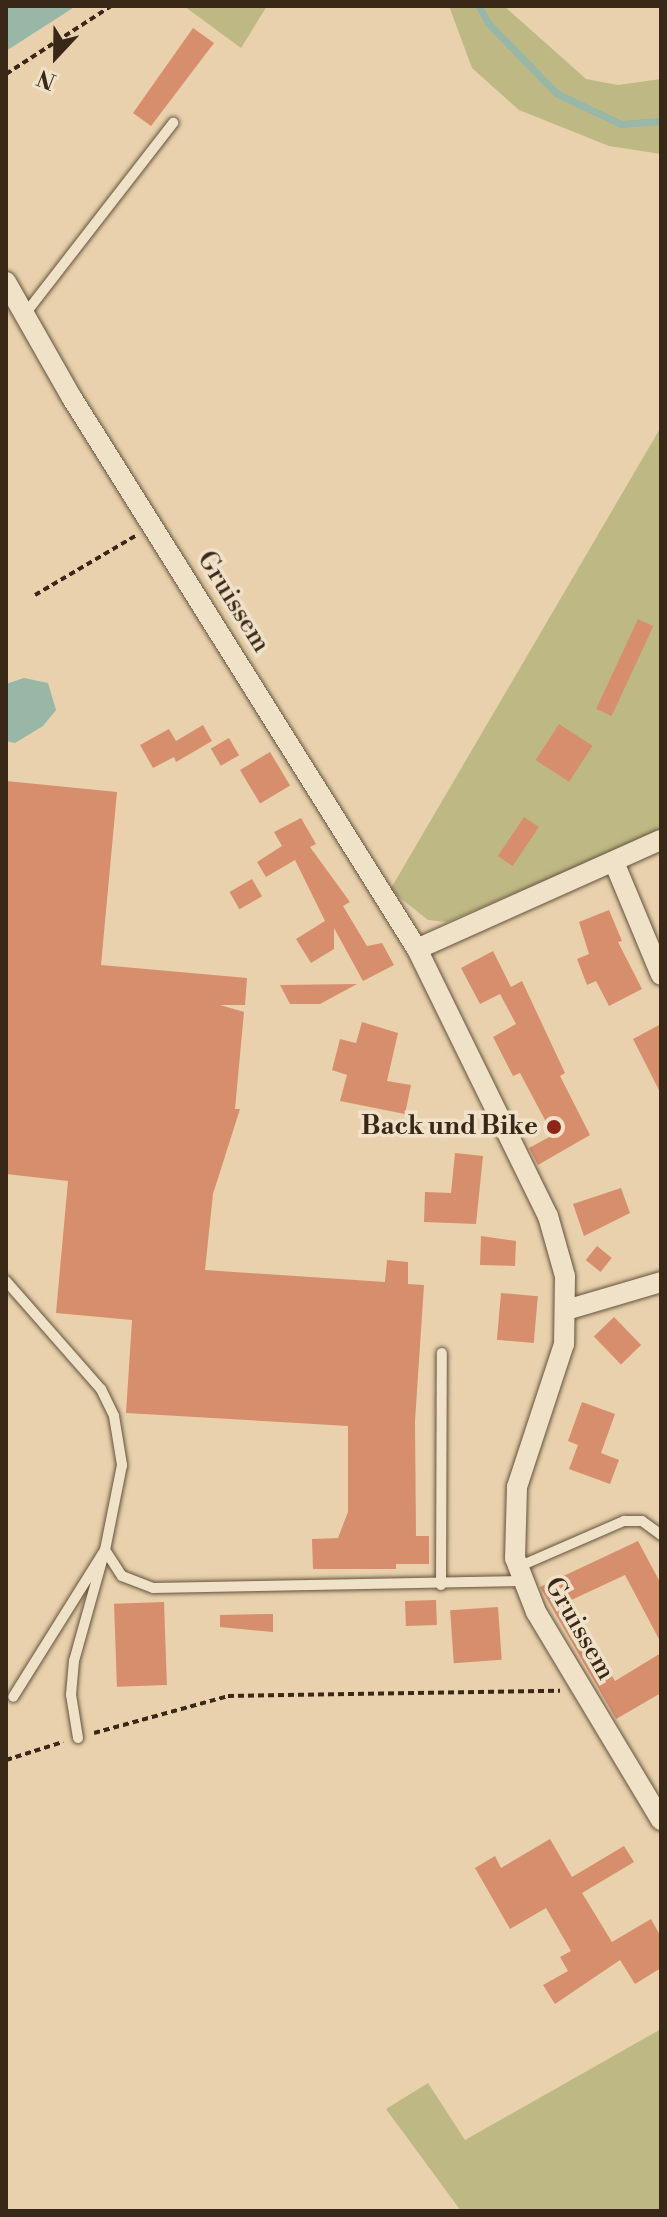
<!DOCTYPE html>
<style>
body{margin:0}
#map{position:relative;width:667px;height:2217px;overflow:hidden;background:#e8d1ac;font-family:"Libre Bodoni",serif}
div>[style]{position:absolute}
.green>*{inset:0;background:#beb984}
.water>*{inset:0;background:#98b7a6}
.stream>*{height:7px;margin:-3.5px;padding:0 3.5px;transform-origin:3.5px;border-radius:3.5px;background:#98b7a6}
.building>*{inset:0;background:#d78e6d;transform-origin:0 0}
.path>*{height:4px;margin-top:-2px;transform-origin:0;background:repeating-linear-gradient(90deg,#392817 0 6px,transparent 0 10px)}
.roads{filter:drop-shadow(0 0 2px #65523c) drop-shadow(0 0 2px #65523c)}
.service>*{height:10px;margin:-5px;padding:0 5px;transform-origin:5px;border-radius:5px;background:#f0e1c9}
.minor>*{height:20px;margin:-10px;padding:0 10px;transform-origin:10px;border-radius:10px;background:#f0e1c9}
.dots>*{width:22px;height:22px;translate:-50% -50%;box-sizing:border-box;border:4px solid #f0e1c9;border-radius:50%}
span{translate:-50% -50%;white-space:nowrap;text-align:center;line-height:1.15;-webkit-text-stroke:7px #f0e1c9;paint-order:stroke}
.street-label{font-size:26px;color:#392817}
.poi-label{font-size:26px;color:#392817;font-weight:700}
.right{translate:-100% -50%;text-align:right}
.frame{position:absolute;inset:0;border:8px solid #392817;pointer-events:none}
.north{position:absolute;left:16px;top:16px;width:80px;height:80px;-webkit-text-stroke:6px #f0e1c9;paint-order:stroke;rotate:202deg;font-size:22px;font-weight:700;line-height:32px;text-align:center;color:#392817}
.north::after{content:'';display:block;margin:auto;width:28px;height:36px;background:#392817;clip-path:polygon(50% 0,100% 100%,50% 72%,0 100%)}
</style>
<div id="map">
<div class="green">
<i style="clip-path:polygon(184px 6px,267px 6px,241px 48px)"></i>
<i style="clip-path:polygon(449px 6px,504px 6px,586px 79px,618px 85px,661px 79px,661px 154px,609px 146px,519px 110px,472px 68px)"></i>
<i style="clip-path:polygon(661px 427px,661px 831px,447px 922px,428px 920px,390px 890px)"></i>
<i style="clip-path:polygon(661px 2029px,661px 2211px,461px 2211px,386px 2109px,428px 2083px,465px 2140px)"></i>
</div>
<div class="water">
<i style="clip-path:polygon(6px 6px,76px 6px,6px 51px)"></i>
<i style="clip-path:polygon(24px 678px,48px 683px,56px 710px,43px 726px,15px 743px,6px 741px,6px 684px)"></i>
</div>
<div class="stream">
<i style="left:479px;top:6px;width:19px;rotate:62deg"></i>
<i style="left:488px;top:23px;width:98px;rotate:45.8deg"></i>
<i style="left:556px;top:93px;width:72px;rotate:25.5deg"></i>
<i style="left:621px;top:124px;width:40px;rotate:-4.3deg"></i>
</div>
<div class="building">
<i style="clip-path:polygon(193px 28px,214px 43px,151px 126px,133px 113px)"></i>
<i style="left:638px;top:619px;width:17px;height:99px;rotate:25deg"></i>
<i style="left:559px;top:724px;width:40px;height:43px;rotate:33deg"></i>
<i style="clip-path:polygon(203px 725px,212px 741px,176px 762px,174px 757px,153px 768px,140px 745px,169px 729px,176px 741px)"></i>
<i style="left:229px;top:738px;width:20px;height:21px;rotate:60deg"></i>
<i style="left:270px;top:752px;width:39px;height:35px;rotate:59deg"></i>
<i style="clip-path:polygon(6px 781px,117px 792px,101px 965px,247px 978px,245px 1005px,220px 1005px,244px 1012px,235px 1109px,240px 1109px,213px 1194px,205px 1270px,385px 1282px,387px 1260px,408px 1262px,408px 1284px,424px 1285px,415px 1421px,416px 1536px,429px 1536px,429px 1564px,396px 1564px,396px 1569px,313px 1569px,312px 1539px,338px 1538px,348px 1512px,348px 1426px,126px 1413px,132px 1320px,56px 1313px,68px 1181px,6px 1174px)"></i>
<i style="left:524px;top:817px;width:18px;height:47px;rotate:34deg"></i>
<i style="clip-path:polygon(301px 818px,316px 844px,310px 847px,350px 902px,343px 906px,367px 946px,382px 943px,394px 965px,363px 981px,334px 928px,334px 949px,311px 963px,296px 939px,325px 921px,295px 860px,266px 877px,257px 862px,282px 846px,274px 832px)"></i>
<i style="left:252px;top:879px;width:20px;height:26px;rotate:60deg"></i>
<i style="clip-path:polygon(609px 910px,622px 941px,618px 942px,642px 989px,609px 1006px,596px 981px,587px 985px,577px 959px,589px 954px,579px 922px)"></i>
<i style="clip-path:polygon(493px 951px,511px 987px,522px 981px,565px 1073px,560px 1076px,590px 1135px,538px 1165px,529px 1148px,553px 1135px,520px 1073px,513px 1076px,493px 1037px,516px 1024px,500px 994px,480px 1004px,461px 968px)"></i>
<i style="clip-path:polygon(357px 984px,320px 1004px,290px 1004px,280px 985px)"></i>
<i style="clip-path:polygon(362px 1022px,398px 1033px,387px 1081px,411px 1085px,405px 1114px,340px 1101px,347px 1075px,332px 1070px,340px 1039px,356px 1043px)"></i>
<i style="clip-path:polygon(661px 1024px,661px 1094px,633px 1039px)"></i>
<i style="clip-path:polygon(455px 1153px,483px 1156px,476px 1224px,424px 1222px,425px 1192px,451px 1193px)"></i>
<i style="clip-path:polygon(621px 1188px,630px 1213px,584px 1236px,573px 1204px)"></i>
<i style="clip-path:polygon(481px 1236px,516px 1241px,515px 1266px,480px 1265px)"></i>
<i style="left:597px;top:1246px;width:19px;height:18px;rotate:39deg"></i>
<i style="left:501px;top:1293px;width:37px;height:47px;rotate:5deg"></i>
<i style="left:614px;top:1317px;width:39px;height:28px;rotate:46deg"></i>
<i style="clip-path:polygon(582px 1402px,615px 1414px,601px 1453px,619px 1460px,610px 1484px,569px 1469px,578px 1445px,568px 1441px)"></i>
<i style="clip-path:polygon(638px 1541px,661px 1584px,661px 1643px,625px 1575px,567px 1602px,615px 1681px,661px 1653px,661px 1693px,616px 1719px,540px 1587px)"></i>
<i style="left:436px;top:1600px;width:25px;height:31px;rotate:88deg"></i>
<i style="left:164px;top:1602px;width:83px;height:50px;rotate:88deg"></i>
<i style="left:498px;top:1607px;width:53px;height:48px;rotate:86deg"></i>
<i style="clip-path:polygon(273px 1614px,273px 1632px,220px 1627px,220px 1615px)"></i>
<i style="clip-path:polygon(550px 1839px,572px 1877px,624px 1846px,634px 1862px,582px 1893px,612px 1942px,651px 1919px,661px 1937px,661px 1968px,635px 1984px,620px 1960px,555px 2004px,543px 1985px,568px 1971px,560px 1957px,571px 1951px,546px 1908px,510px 1929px,475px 1868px,495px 1856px,501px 1868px)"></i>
</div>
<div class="path">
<i style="left:6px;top:74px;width:125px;rotate:-32.9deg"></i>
<i style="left:35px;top:595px;width:118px;rotate:-30.5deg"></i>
<i style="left:94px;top:1733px;width:139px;rotate:-15.4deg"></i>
<i style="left:228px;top:1696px;width:332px;rotate:-0.9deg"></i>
<i style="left:6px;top:1760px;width:60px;rotate:-17.5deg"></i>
</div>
<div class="roads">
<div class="service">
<i style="left:25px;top:314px;width:242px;rotate:-52.2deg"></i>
<i style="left:6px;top:1281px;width:144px;rotate:48.7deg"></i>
<i style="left:101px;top:1389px;width:30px;rotate:64deg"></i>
<i style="left:114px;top:1416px;width:50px;rotate:80.7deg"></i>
<i style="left:122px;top:1465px;width:87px;rotate:101.3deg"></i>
<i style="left:105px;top:1550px;width:173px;rotate:122deg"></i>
<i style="left:518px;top:1567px;width:116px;rotate:-23.5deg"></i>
<i style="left:624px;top:1521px;width:18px"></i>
<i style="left:642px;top:1521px;width:24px;rotate:36deg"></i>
<i style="left:441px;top:1585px;width:232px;rotate:-89.8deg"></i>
<i style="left:78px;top:1738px;width:44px;rotate:-99.2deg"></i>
<i style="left:71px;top:1695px;width:34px;rotate:-85deg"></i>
<i style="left:74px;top:1661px;width:115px;rotate:-74.4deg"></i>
<i style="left:105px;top:1550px;width:31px;rotate:57deg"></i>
<i style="left:122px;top:1576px;width:33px;rotate:21deg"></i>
<i style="left:153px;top:1588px;width:369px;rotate:-1.1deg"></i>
</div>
<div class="minor">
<i style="left:6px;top:282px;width:133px;rotate:60.4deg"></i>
<i style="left:72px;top:398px;width:650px;rotate:57.95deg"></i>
<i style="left:417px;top:949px;width:297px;rotate:63.9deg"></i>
<i style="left:548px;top:1216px;width:62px;rotate:74.2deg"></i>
<i style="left:565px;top:1276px;width:68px;rotate:90.8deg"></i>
<i style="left:564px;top:1344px;width:151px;rotate:108.2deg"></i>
<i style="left:517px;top:1487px;width:71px;rotate:91.6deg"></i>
<i style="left:515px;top:1558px;width:58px;rotate:68.7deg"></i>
<i style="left:536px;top:1612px;width:243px;rotate:59deg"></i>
<i style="left:614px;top:862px;width:122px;rotate:67.4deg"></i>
<i style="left:417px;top:949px;width:267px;rotate:-24.1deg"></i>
<i style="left:566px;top:1310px;width:99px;rotate:-16.4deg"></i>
</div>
</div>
<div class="dots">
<i style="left:554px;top:1127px;background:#8f2418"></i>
</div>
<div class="street-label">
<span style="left:233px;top:602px;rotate:58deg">Gruissem</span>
<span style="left:579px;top:1629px;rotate:60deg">Gruissem</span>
</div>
<div class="poi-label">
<span class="right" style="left:538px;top:1127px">Back und Bike</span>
</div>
<div class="frame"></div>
<div class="north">N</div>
</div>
